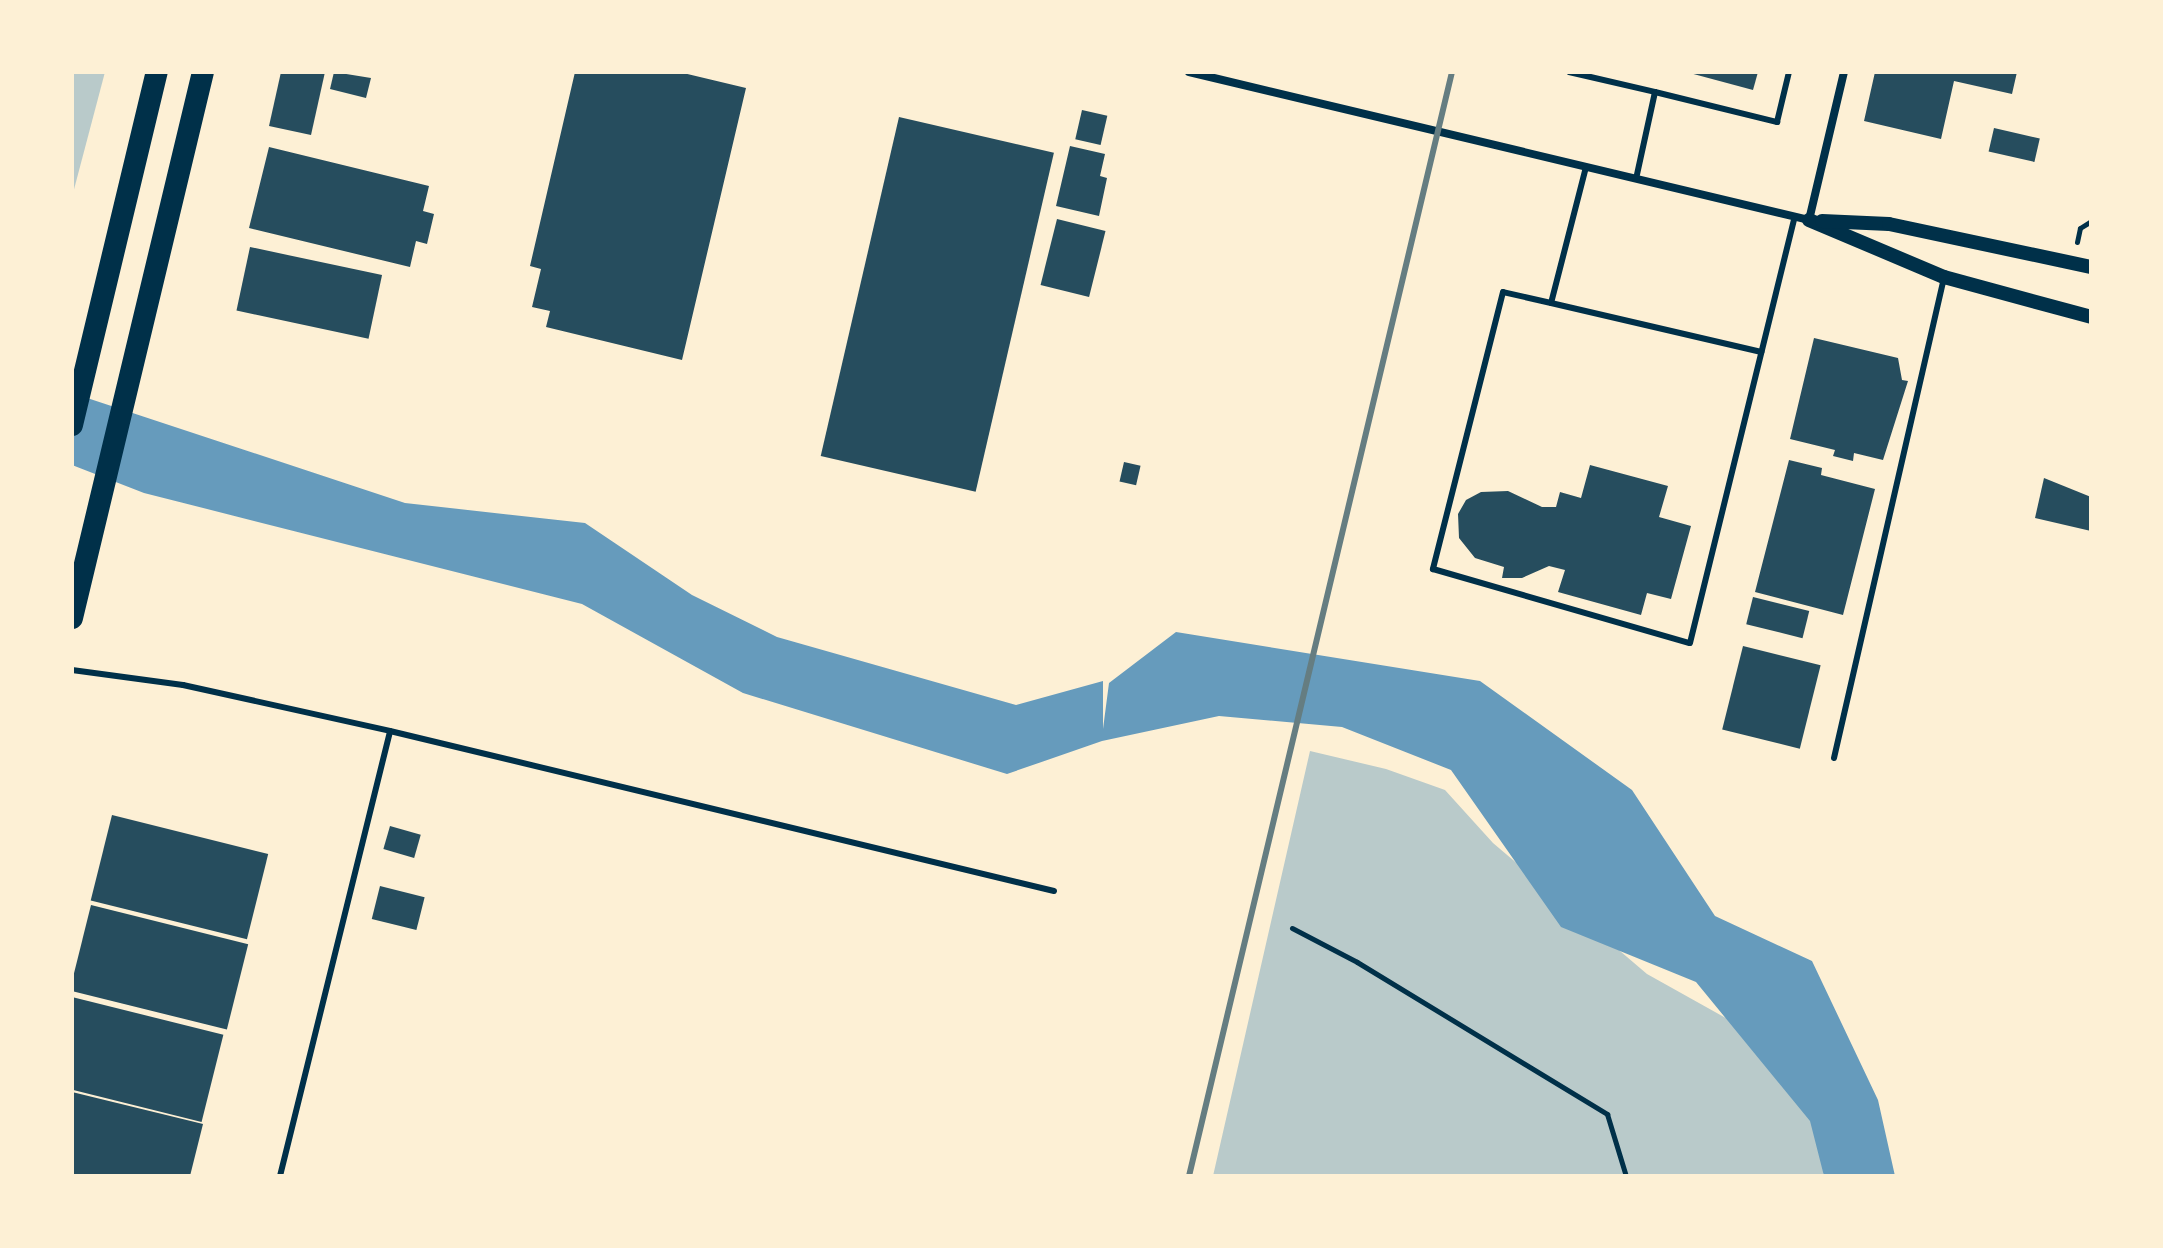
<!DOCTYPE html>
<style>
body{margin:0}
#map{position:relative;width:2163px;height:1248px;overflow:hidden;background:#fdf0d5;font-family:"Work Sans",sans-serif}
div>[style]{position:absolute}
.green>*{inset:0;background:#b9caca}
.water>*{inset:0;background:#669bbc}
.building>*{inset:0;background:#264d5e;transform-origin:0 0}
.path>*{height:5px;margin:-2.5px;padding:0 2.5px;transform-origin:2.5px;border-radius:2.5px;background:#003049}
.service>*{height:6px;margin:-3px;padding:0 3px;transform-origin:3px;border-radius:3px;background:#003049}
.minor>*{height:8px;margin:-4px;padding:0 4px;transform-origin:4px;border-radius:4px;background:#003049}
.tertiary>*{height:14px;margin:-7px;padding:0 7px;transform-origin:7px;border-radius:7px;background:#003049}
.trunk>*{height:22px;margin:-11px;padding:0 11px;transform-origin:11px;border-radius:11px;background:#003049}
.rail>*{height:6px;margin:-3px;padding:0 3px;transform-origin:3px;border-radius:3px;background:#657d81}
span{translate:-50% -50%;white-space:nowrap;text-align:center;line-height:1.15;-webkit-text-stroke:8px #fdf0d5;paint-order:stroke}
.frame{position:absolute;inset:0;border:74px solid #fdf0d5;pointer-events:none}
</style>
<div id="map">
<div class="green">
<i style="clip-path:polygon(72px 72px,105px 72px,72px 197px)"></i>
<i style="clip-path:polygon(1310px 751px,1386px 769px,1445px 790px,1493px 843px,1647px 974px,1758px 1036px,1837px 1112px,1823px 1176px,1213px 1176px)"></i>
</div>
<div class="water">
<i style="clip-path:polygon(72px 393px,405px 503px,585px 523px,692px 595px,777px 637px,1016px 705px,1103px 681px,1103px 729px,1109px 683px,1176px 632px,1480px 681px,1632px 790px,1715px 916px,1812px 961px,1878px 1100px,1895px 1176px,1824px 1176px,1810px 1121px,1696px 982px,1561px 927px,1451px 770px,1342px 727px,1219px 716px,1102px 741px,1007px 774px,743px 693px,582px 604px,144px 493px,72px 465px)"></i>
</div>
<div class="building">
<i style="clip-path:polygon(281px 72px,325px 72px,311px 135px,269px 126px)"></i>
<i style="clip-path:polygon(334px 72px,371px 78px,366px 98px,330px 89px)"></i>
<i style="clip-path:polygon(575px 72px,679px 72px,746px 88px,682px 360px,546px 327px,550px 311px,532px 307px,541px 269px,530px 266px)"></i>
<i style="clip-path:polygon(1686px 72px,1758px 72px,1753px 90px)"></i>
<i style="clip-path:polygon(1875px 72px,2017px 72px,2012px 94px,1954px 81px,1941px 139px,1864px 121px)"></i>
<i style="left:1082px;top:110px;width:26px;height:30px;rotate:13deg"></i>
<i style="left:899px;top:117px;width:159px;height:348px;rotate:13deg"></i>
<i style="left:1994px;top:128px;width:47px;height:24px;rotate:13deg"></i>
<i style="clip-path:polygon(1070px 146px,1105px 154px,1100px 176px,1107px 178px,1099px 216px,1056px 206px)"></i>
<i style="clip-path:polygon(269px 147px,429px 186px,423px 211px,434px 214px,427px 244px,416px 241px,410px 267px,249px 228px)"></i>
<i style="left:1057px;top:219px;width:50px;height:68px;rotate:14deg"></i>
<i style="left:250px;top:247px;width:135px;height:65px;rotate:12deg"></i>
<i style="clip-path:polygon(1814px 338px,1898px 358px,1902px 380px,1908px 381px,1883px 460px,1854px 453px,1853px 461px,1833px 456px,1835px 450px,1790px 439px)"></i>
<i style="clip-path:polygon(1789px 460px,1822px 468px,1821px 475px,1875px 489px,1843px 615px,1755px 592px)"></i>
<i style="left:1124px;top:462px;width:17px;height:20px;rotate:13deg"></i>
<i style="clip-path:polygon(1590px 465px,1668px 486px,1659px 517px,1691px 526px,1671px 599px,1647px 593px,1641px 615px,1558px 592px,1565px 570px,1549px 566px,1522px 578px,1502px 578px,1504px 567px,1475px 558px,1459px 538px,1458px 514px,1466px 500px,1481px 492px,1508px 491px,1542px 507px,1556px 507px,1560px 492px,1581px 498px)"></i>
<i style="clip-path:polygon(2044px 478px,2091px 497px,2091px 531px,2035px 518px)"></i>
<i style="left:1753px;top:597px;width:58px;height:28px;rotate:14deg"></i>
<i style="left:1743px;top:646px;width:80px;height:86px;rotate:14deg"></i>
<i style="left:112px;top:815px;width:161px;height:88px;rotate:14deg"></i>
<i style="left:390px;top:826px;width:32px;height:24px;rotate:16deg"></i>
<i style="left:380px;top:886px;width:46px;height:34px;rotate:14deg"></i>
<i style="left:91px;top:905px;width:162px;height:88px;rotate:14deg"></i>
<i style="left:72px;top:997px;width:156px;height:90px;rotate:14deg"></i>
<i style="clip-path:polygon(72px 1092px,203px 1124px,190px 1176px,72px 1176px)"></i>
</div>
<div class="path">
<i style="left:2077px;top:242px;width:14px;rotate:-78deg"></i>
<i style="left:2080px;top:228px;width:13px;rotate:-32deg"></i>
<i style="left:1292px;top:928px;width:73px;rotate:27.6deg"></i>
<i style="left:1357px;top:962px;width:293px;rotate:31.3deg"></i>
<i style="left:1607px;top:1114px;width:65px;rotate:73deg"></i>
</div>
<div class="service">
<i style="left:1569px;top:72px;width:88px;rotate:13.1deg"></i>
<i style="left:1655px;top:92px;width:89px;rotate:102.3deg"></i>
<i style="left:1655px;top:92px;width:126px;rotate:13.8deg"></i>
<i style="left:1777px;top:122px;width:51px;rotate:-76.5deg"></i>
<i style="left:1586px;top:167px;width:140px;rotate:104.4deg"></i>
<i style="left:1551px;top:303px;width:216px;rotate:13.1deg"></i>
<i style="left:1551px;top:303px;width:49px;rotate:-167.1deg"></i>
<i style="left:1503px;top:292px;width:286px;rotate:104.2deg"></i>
<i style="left:1433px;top:569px;width:267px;rotate:16.1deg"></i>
<i style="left:1690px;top:643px;width:439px;rotate:-76.2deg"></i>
<i style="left:72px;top:670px;width:112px;rotate:7.7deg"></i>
<i style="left:183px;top:685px;width:212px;rotate:12.5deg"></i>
<i style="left:390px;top:731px;width:683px;rotate:13.55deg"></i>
<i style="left:1834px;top:758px;width:492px;rotate:-77.1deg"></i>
<i style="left:280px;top:1176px;width:458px;rotate:-76.1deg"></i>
</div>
<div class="minor">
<i style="left:1189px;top:72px;width:637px;rotate:13.43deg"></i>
<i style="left:1809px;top:220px;width:152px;rotate:-76.7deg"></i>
</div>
<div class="tertiary">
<i style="left:1809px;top:220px;width:147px;rotate:22.9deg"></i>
<i style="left:1944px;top:277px;width:152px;rotate:15.2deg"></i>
<i style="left:1822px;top:221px;width:67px;rotate:2.6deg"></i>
<i style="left:1889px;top:224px;width:207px;rotate:12deg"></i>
</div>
<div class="trunk">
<i style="left:72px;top:425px;width:363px;rotate:-76.5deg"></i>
<i style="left:72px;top:618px;width:561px;rotate:-76.51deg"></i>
</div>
<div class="rail">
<i style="left:1189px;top:1176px;width:1135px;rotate:-76.6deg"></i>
</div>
<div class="frame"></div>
</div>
